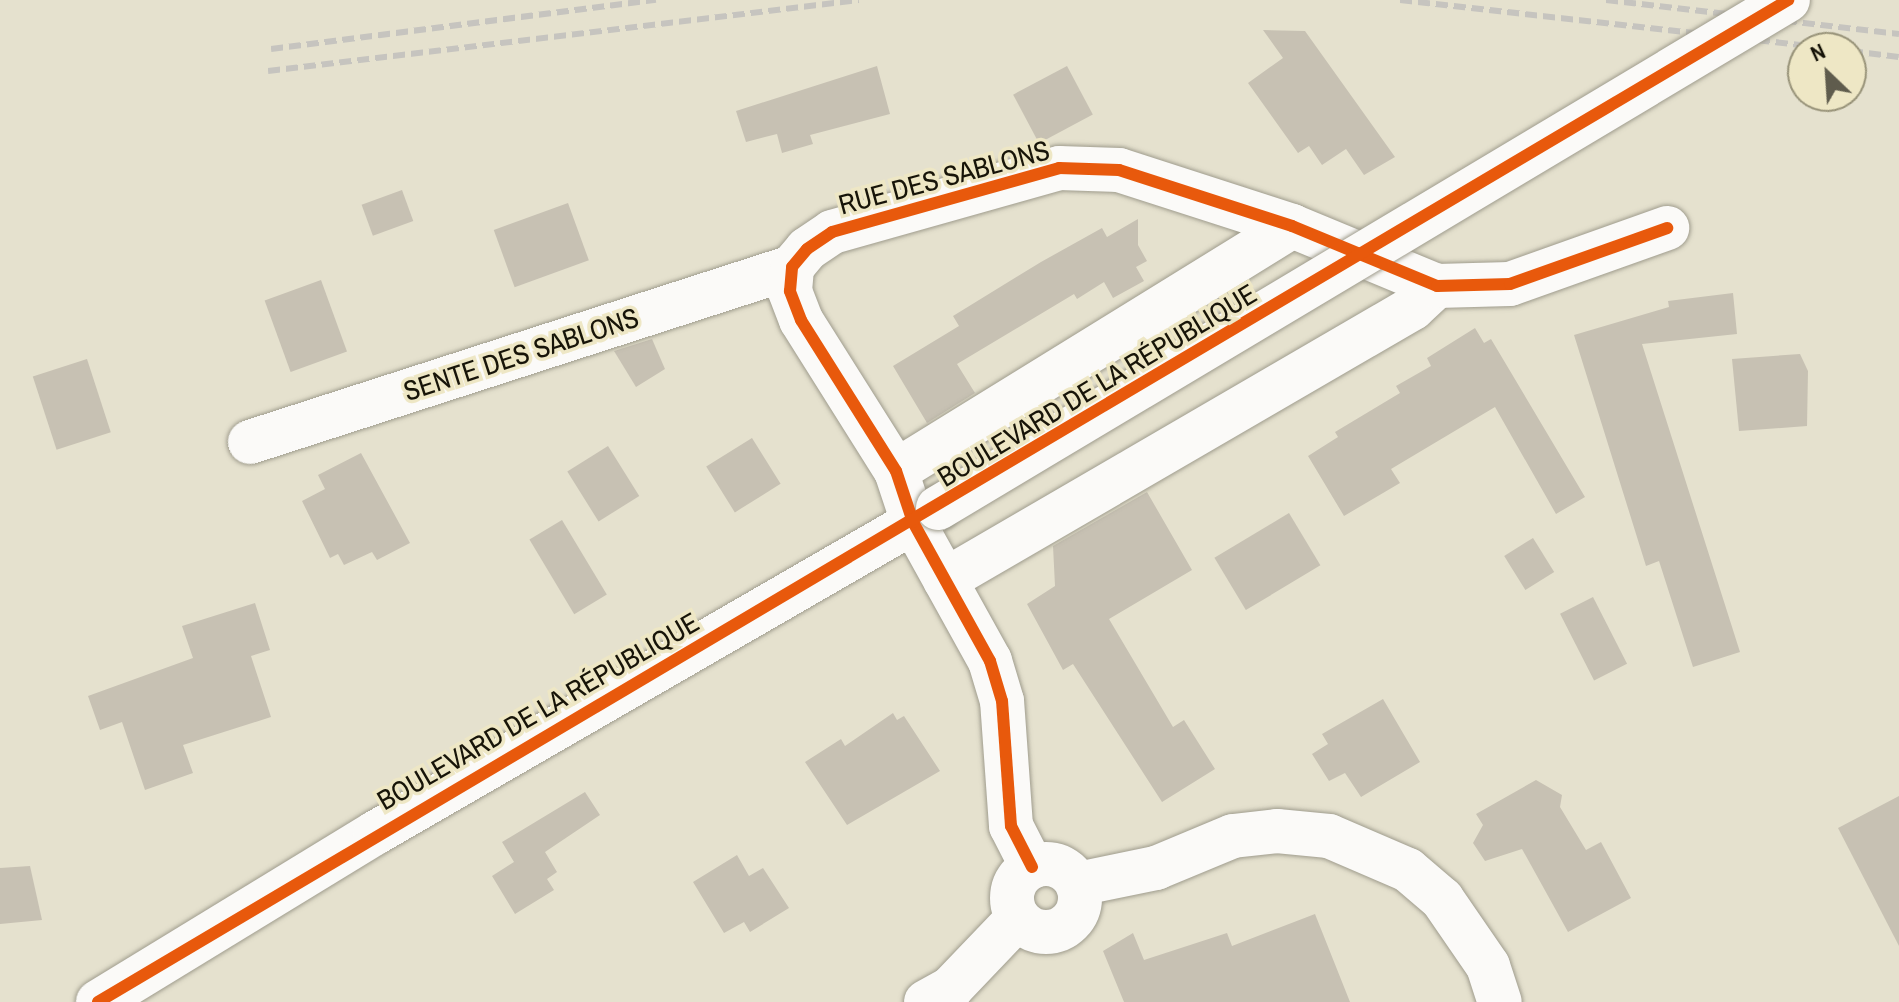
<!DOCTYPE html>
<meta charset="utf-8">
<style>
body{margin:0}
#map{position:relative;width:1899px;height:1002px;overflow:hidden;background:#e5e1ce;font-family:"Archivo Narrow",sans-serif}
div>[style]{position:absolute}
.building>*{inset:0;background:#c7c1b3;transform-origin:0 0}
.roads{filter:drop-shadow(0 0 2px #9f9c8d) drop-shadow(0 0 2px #9f9c8d)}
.street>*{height:44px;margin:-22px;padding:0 22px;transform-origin:22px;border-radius:22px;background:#fbfaf8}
.street>.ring{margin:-22px;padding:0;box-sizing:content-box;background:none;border:44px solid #fbfaf8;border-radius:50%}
.primary>*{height:44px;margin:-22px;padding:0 22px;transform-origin:22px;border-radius:22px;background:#fbfaf8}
.rail>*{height:6px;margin-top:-3px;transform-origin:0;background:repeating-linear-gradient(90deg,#c6c4bf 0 12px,transparent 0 18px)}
.bridges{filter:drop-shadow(0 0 2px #9f9c8d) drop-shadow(0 0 2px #9f9c8d)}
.primary-bridge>*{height:44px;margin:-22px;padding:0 22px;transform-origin:22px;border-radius:22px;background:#fbfaf8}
.cycleway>*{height:12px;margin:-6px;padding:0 6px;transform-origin:6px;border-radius:6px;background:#e8590c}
span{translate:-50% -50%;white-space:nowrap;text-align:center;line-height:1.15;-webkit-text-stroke:7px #eee7c5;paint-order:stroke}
.street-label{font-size:28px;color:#171408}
.north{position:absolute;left:1787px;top:32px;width:80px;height:80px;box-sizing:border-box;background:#eee7c5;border:2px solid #989379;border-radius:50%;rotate:335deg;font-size:22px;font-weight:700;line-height:32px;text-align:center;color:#171408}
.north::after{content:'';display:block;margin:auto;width:28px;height:36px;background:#5f5c4d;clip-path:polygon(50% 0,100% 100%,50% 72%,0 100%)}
</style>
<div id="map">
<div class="building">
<i style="clip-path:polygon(1263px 30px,1305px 31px,1395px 157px,1364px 175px,1346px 149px,1322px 165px,1309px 146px,1298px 153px,1248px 83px,1283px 58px)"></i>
<i style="clip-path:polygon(877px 66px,890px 114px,810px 135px,813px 144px,782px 153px,777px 134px,746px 142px,736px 111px)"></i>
<i style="left:1067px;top:66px;width:55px;height:61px;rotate:62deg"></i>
<i style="left:402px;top:190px;width:33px;height:43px;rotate:70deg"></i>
<i style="left:568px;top:203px;width:61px;height:79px;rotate:70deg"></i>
<i style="clip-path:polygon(1138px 219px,1138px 245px,1147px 261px,1136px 267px,1144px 281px,1113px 298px,1104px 282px,1077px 299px,1074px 294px,957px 364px,975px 393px,927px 423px,893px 366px,959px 326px,953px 316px,1041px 262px,1102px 228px,1107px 237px)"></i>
<i style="left:321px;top:280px;width:76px;height:60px;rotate:70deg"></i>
<i style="clip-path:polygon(1733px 293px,1737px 334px,1642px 344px,1740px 652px,1693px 667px,1659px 561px,1646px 566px,1574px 335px,1669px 307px,1668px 301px)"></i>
<i style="clip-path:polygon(1475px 328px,1484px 343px,1491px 339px,1585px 497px,1556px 514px,1495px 407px,1391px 469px,1400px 483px,1344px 516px,1308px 456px,1338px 437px,1335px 432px,1400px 393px,1396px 386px,1431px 366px,1427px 358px)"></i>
<i style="clip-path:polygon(652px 339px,665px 369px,636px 387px,614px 351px)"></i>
<i style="clip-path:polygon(1800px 354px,1808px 371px,1807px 426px,1739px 431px,1732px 359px)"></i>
<i style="left:87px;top:359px;width:77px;height:57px;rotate:72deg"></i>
<i style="left:752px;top:438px;width:54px;height:54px;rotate:58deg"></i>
<i style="left:608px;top:446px;width:59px;height:48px;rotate:58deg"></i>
<i style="clip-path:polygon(361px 453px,410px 543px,377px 560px,372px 552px,344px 565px,338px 554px,330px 558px,302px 501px,325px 489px,318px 475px)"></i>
<i style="clip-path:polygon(1147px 492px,1192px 570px,1109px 619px,1173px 727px,1184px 720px,1215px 769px,1162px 802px,1073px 664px,1063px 670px,1027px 604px,1055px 586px,1053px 546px)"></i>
<i style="left:1289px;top:513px;width:61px;height:87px;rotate:59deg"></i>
<i style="left:562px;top:520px;width:87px;height:38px;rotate:59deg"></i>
<i style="left:1533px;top:538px;width:40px;height:34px;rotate:58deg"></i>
<i style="left:1593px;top:597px;width:75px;height:37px;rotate:63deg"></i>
<i style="clip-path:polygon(255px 603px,270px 650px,251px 656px,271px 717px,183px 745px,193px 773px,145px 790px,122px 722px,100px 730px,88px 696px,193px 658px,182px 626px)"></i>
<i style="clip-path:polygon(1383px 699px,1420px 762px,1361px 797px,1345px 773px,1329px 781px,1312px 754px,1328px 744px,1322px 734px)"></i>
<i style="clip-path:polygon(893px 713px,897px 720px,904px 716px,940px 771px,847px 825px,805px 762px,841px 739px,845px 746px)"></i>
<i style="clip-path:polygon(1536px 780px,1562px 795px,1560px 807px,1586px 850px,1601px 842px,1631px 898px,1568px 932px,1522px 849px,1485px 861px,1473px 843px,1483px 825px,1476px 814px)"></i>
<i style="clip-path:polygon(585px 792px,600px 815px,545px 852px,557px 872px,547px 879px,554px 890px,515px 914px,492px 876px,514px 862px,502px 842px)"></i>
<i style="clip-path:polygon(1899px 796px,1899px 946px,1838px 828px)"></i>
<i style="clip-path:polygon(737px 855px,749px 876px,763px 868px,789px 908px,750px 932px,744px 922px,724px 933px,693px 882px)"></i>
<i style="clip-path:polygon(30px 866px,42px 920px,0 924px,0 868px)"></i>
<i style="clip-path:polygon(1315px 914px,1350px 1002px,1124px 1002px,1103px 951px,1133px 933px,1144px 960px,1227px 933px,1232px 946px)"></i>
</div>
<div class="roads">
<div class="street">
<i style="left:250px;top:442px;width:570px;rotate:-17.89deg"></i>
<i style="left:896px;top:471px;width:466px;rotate:-31.7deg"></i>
<i style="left:945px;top:580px;width:541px;rotate:-30.17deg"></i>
<i style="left:1413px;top:308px;width:33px;rotate:-43deg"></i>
<i class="ring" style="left:1012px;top:864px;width:24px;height:24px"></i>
<i style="left:1032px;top:867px;width:46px;rotate:-117.1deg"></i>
<i style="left:1011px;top:826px;width:125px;rotate:-94.1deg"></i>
<i style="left:1002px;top:701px;width:42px;rotate:-106.7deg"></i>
<i style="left:990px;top:661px;width:159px;rotate:-119deg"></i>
<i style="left:913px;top:522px;width:54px;rotate:-108.4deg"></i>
<i style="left:896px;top:471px;width:178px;rotate:-122.2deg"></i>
<i style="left:801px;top:320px;width:31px;rotate:-111deg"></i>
<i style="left:790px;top:291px;width:24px;rotate:-85deg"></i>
<i style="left:792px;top:267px;width:23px;rotate:-50deg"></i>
<i style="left:807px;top:249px;width:30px;rotate:-34deg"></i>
<i style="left:832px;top:232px;width:236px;rotate:-15.7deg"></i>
<i style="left:1059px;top:168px;width:60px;rotate:1.9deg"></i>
<i style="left:1119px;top:170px;width:182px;rotate:17.9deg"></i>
<i style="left:1292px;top:226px;width:157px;rotate:22.5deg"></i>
<i style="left:1437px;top:286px;width:73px;rotate:-1.6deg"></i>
<i style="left:1510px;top:284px;width:167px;rotate:-19.6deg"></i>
<i style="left:1078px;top:884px;width:80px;rotate:-11.6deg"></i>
<i style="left:1156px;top:868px;width:83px;rotate:-22.6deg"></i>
<i style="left:1233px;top:836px;width:44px;rotate:-6.5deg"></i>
<i style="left:1277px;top:831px;width:52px;rotate:5.5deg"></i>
<i style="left:1329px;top:836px;width:86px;rotate:23.3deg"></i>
<i style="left:1408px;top:870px;width:45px;rotate:40.5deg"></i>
<i style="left:1442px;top:899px;width:81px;rotate:55.5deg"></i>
<i style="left:1488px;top:966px;width:38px;rotate:72deg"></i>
<i style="left:926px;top:1002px;width:29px;rotate:-29deg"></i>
<i style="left:951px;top:988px;width:97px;rotate:-46.3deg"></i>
</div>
<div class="primary">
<i style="left:98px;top:1002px;width:324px;rotate:-31.4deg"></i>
<i style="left:375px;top:833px;width:650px;rotate:-30deg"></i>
</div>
</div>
<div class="rail">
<i style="left:1400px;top:0;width:428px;rotate:6.4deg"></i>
<i style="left:1606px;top:0;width:295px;rotate:6.6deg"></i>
<i style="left:271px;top:49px;width:388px;rotate:-7.3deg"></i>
<i style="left:1851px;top:51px;width:48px;rotate:7.1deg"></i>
<i style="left:268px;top:71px;width:595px;rotate:-6.85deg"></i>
</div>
<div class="bridges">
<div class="primary-bridge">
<i style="left:938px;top:508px;width:990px;rotate:-30.86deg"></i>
</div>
</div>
<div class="cycleway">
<i style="left:1032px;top:867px;width:46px;rotate:-117.1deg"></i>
<i style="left:1011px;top:826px;width:125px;rotate:-94.1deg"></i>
<i style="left:1002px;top:701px;width:42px;rotate:-106.7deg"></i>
<i style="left:990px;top:661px;width:159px;rotate:-119deg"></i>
<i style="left:913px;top:522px;width:54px;rotate:-108.4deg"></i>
<i style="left:896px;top:471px;width:178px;rotate:-122.2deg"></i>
<i style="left:801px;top:320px;width:31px;rotate:-111deg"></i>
<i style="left:790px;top:291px;width:24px;rotate:-85deg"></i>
<i style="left:792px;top:267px;width:23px;rotate:-50deg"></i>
<i style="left:807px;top:249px;width:30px;rotate:-34deg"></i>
<i style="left:832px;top:232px;width:236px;rotate:-15.7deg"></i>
<i style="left:1059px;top:168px;width:60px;rotate:1.9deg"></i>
<i style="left:1119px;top:170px;width:182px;rotate:17.9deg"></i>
<i style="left:1292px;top:226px;width:157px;rotate:22.5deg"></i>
<i style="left:1437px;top:286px;width:73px;rotate:-1.6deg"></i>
<i style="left:1510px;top:284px;width:167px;rotate:-19.6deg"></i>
<i style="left:98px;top:1002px;width:1965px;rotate:-30.66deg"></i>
</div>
<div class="street-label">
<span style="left:944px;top:177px;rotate:-15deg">RUE DES SABLONS</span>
<span style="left:521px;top:354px;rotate:-18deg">SENTE DES SABLONS</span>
<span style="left:1097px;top:385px;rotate:-31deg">BOULEVARD DE LA RÉPUBLIQUE</span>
<span style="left:538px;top:711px;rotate:-30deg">BOULEVARD DE LA RÉPUBLIQUE</span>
</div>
<div class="north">N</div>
</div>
